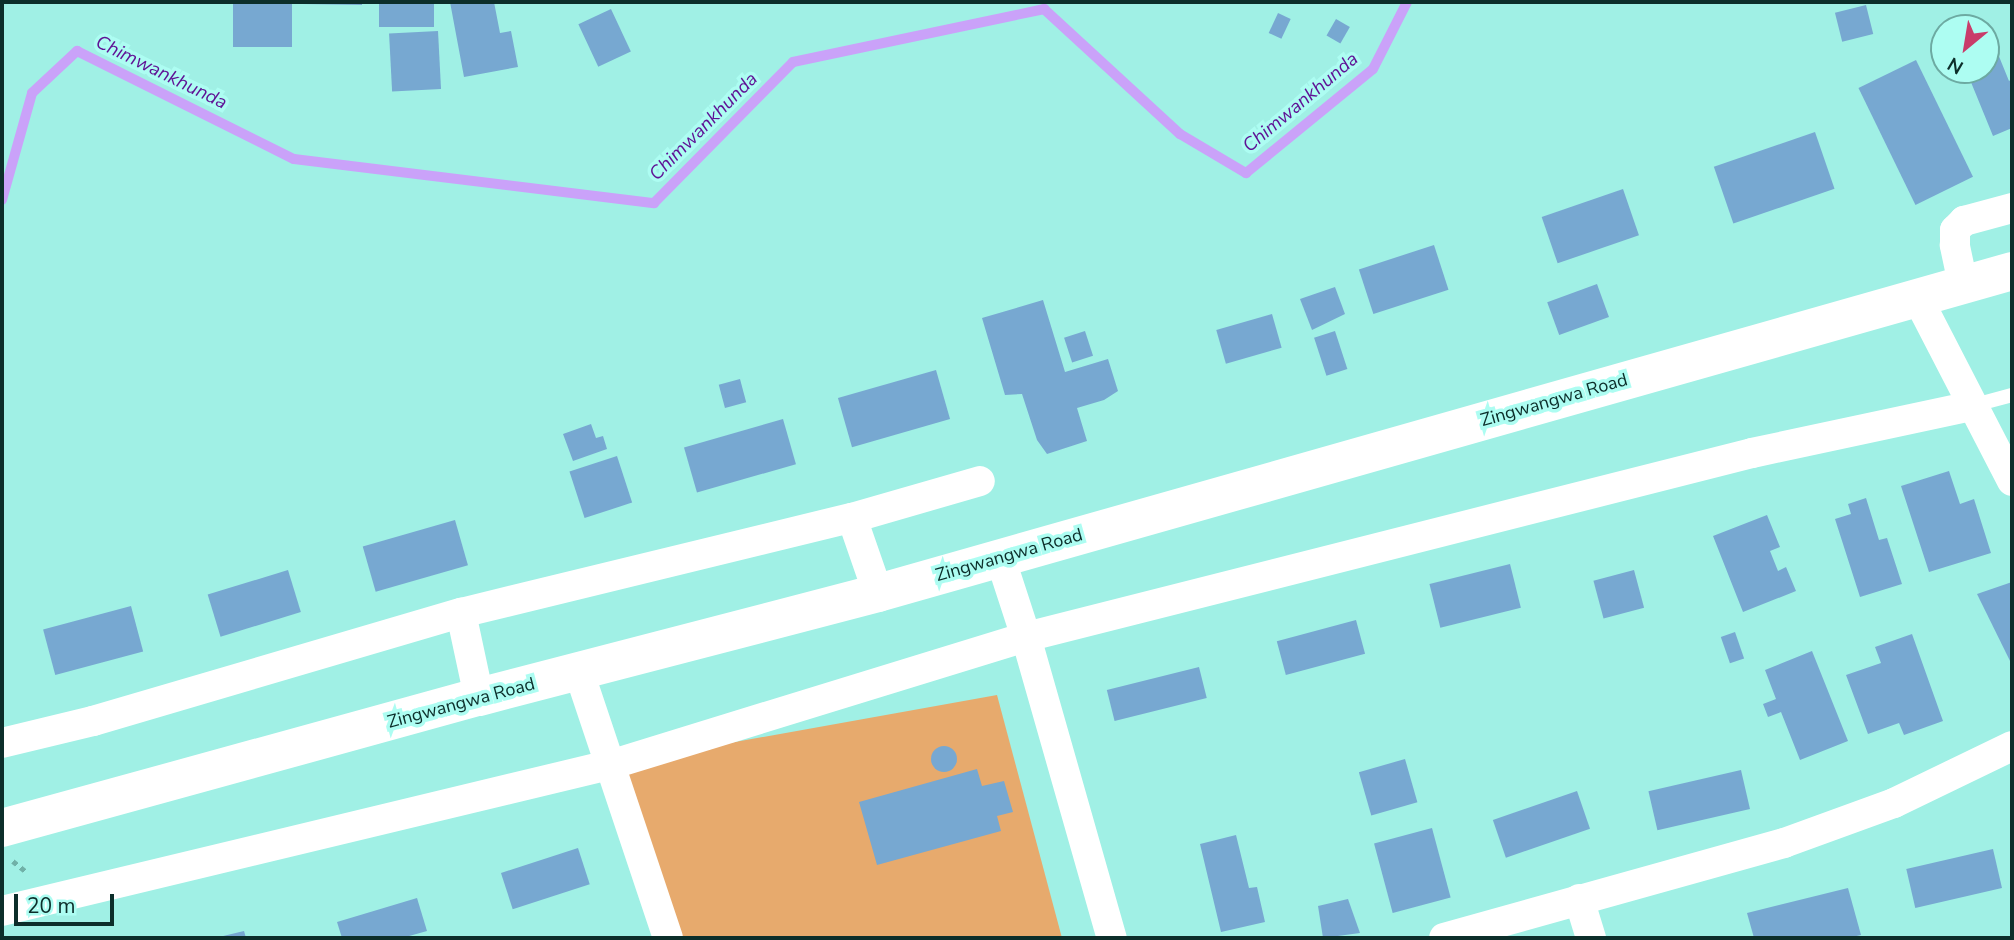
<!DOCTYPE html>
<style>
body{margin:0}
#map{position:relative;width:2014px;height:940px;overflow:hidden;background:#a0f0e5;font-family:"Nunito Sans",sans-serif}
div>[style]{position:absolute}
.green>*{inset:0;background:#e7aa6d}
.stream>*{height:10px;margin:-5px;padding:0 5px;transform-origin:5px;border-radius:5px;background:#caa2f9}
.building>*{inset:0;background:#77a8d1;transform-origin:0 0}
.round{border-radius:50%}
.path>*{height:4.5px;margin-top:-2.25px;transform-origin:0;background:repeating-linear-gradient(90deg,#70b1a8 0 5px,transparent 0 10px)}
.lane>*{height:14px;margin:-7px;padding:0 7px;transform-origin:7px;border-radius:7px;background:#fff}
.street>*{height:30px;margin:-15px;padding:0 15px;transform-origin:15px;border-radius:15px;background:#fff}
.secondary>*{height:38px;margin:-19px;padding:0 19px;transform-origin:19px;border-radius:19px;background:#fff}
span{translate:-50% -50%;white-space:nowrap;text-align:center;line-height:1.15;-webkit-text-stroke:7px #adfdf2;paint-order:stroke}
.street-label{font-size:18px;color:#0c2e2a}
.water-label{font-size:19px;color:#5f1395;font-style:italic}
.frame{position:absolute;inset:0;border:4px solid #0c2e2a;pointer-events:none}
.north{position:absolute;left:1930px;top:14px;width:70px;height:70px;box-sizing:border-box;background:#adfdf2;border:2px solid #6daaa2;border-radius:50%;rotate:210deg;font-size:19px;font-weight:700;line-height:28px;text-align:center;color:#0c2e2a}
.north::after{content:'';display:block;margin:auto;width:24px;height:32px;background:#c93c6a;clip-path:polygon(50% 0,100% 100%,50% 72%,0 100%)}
.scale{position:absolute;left:14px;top:894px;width:100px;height:32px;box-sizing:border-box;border:4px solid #0c2e2a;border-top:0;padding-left:9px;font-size:21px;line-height:24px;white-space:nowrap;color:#0c2e2a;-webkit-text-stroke:5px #adfdf2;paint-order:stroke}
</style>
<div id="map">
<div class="green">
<i style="clip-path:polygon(997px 695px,1062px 938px,658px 938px,613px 764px)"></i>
</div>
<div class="stream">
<i style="left:2px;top:200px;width:111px;rotate:-74.3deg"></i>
<i style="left:32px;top:93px;width:62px;rotate:-43deg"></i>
<i style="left:77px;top:51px;width:242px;rotate:26.5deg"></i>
<i style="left:294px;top:159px;width:363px;rotate:7deg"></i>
<i style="left:654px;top:203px;width:198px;rotate:-45.4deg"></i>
<i style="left:793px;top:62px;width:257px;rotate:-11.9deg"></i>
<i style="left:1044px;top:9px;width:185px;rotate:42.6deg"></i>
<i style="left:1180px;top:134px;width:77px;rotate:30.6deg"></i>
<i style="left:1246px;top:173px;width:164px;rotate:-39.3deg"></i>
<i style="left:1373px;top:69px;width:75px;rotate:-63.1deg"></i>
</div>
<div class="building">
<i style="left:233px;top:2px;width:59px;height:45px"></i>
<i style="clip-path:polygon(302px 2px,362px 2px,362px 5px,302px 4px)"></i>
<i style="left:379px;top:2px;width:55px;height:25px"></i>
<i style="clip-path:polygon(450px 2px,494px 2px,500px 33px,511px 31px,518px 67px,464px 77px)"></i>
<i style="left:1866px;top:5px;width:30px;height:32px;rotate:76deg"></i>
<i style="left:611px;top:9px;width:47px;height:36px;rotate:65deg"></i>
<i style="left:1278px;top:13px;width:14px;height:22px;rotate:25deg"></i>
<i style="left:1336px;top:19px;width:16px;height:19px;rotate:30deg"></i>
<i style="clip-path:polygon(1985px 22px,2009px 81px,2012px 79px,2012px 128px,1993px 136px,1966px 70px,1986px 70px,1986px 28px,1970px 28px)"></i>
<i style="left:438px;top:31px;width:58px;height:49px;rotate:87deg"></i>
<i style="left:1916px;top:60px;width:130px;height:64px;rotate:64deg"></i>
<i style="left:1815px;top:132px;width:60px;height:107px;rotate:71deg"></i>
<i style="left:1623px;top:189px;width:49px;height:86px;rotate:71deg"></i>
<i style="left:1434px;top:245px;width:47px;height:79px;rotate:72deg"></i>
<i style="left:1597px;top:284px;width:35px;height:53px;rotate:70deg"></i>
<i style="clip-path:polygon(1335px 287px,1345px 314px,1312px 330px,1300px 299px)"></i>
<i style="clip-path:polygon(1043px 300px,1065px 372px,1108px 359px,1118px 391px,1104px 400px,1077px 408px,1087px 441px,1047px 454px,1037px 440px,1022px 394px,1005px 395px,982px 318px)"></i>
<i style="left:1272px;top:314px;width:35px;height:58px;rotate:74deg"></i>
<i style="left:1085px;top:331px;width:26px;height:22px;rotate:72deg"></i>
<i style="left:1335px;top:331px;width:40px;height:22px;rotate:72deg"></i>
<i style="left:936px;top:370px;width:51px;height:102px;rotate:74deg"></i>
<i style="left:740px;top:379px;width:24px;height:22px;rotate:75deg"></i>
<i style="left:783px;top:419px;width:47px;height:103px;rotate:74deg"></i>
<i style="clip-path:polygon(591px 424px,596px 438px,603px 436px,607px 449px,573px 461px,563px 434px)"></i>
<i style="left:617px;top:456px;width:49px;height:50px;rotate:72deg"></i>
<i style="clip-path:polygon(1949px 471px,1960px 504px,1974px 499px,1991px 553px,1929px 572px,1901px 486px)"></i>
<i style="clip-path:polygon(1866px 498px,1879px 540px,1887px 538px,1902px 584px,1860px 597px,1835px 519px,1851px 514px,1848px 504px)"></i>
<i style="clip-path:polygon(1767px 515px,1780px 547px,1770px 551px,1778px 571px,1786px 567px,1796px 591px,1743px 612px,1713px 536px)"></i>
<i style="left:455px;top:520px;width:47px;height:96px;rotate:74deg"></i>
<i style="left:1510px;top:564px;width:45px;height:83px;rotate:76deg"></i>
<i style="left:288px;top:570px;width:44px;height:84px;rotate:73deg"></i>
<i style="left:1634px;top:570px;width:39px;height:42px;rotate:75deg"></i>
<i style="clip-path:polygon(2012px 582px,2012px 665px,1977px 594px)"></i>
<i style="left:131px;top:606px;width:47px;height:91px;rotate:75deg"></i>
<i style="left:1356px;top:620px;width:35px;height:82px;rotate:75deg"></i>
<i style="left:1735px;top:632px;width:28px;height:15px;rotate:71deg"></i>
<i style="clip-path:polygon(1912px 634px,1943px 721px,1904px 735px,1899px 723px,1868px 734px,1846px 675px,1881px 663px,1875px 647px)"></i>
<i style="clip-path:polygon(1812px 651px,1848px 741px,1800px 760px,1781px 712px,1768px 717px,1763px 704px,1776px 699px,1765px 670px)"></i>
<i style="left:1199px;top:667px;width:32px;height:95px;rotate:76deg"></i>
<i class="round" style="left:931px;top:746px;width:26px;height:26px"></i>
<i style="left:1405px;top:759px;width:45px;height:48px;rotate:74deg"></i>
<i style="clip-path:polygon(977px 769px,982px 786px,1004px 781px,1013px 812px,997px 816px,1001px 831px,877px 865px,859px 802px)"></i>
<i style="left:1741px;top:770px;width:40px;height:95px;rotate:77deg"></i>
<i style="left:1577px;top:791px;width:40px;height:89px;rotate:71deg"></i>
<i style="left:1432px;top:828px;width:72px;height:60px;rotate:75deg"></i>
<i style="clip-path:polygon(1236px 835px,1249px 888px,1257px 887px,1265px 922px,1221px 932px,1200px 844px)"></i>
<i style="left:578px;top:848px;width:38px;height:81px;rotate:72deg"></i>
<i style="left:1993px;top:849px;width:40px;height:89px;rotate:77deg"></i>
<i style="clip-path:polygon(1848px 888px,1861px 935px,1848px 938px,1754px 938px,1747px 913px)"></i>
<i style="clip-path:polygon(417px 898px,427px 931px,402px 938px,342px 938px,337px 922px)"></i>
<i style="clip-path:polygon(1348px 899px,1360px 933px,1323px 938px,1318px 906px)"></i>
<i style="clip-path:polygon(244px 931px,246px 938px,219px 938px,219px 937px)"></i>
</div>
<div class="path">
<i style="left:13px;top:861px;width:19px;rotate:39deg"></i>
</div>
<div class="lane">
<i style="left:1971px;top:406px;width:42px;rotate:-15deg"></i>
</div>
<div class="street">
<i style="left:1963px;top:284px;width:40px;rotate:-102deg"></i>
<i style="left:1955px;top:245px;width:15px;rotate:-90deg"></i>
<i style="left:1955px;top:230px;width:13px;rotate:-45deg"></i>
<i style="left:1964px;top:221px;width:50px;rotate:-15.2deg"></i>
<i style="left:1917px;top:297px;width:207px;rotate:62.7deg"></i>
<i style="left:1000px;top:557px;width:84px;rotate:72deg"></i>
<i style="left:1026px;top:637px;width:313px;rotate:74.1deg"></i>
<i style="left:878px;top:593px;width:79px;rotate:-109.1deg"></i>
<i style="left:852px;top:518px;width:133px;rotate:-16.1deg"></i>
<i style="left:461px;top:613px;width:86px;rotate:77.9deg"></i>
<i style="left:579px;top:672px;width:280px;rotate:71.5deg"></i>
<i style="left:2px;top:743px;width:94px;rotate:-13.6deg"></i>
<i style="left:93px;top:721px;width:384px;rotate:-16.4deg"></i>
<i style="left:461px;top:613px;width:402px;rotate:-13.7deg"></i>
<i style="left:1579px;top:899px;width:41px;rotate:72.9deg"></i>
<i style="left:2px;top:911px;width:628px;rotate:-13.53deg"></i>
<i style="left:613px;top:764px;width:432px;rotate:-17.1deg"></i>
<i style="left:1026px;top:637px;width:749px;rotate:-14.22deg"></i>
<i style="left:1752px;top:453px;width:224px;rotate:-12.1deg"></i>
<i style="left:1444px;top:938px;width:353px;rotate:-15.6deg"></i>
<i style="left:1784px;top:843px;width:117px;rotate:-20deg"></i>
<i style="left:1894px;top:803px;width:131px;rotate:-25.8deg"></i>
</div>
<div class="secondary">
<i style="left:2px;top:828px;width:495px;rotate:-15.4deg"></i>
<i style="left:479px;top:697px;width:412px;rotate:-14.6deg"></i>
<i style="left:878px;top:593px;width:1179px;rotate:-15.85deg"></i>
</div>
<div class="street-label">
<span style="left:1554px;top:400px;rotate:-16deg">Zingwangwa Road</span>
<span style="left:1009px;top:555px;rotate:-16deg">Zingwangwa Road</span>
<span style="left:461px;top:703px;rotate:-15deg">Zingwangwa Road</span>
</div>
<div class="water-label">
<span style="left:161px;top:73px;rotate:26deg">Chimwankhunda</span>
<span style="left:1301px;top:103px;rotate:-40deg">Chimwankhunda</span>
<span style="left:704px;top:127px;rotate:-45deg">Chimwankhunda</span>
</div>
<div class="frame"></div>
<div class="north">N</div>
<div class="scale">20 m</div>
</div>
